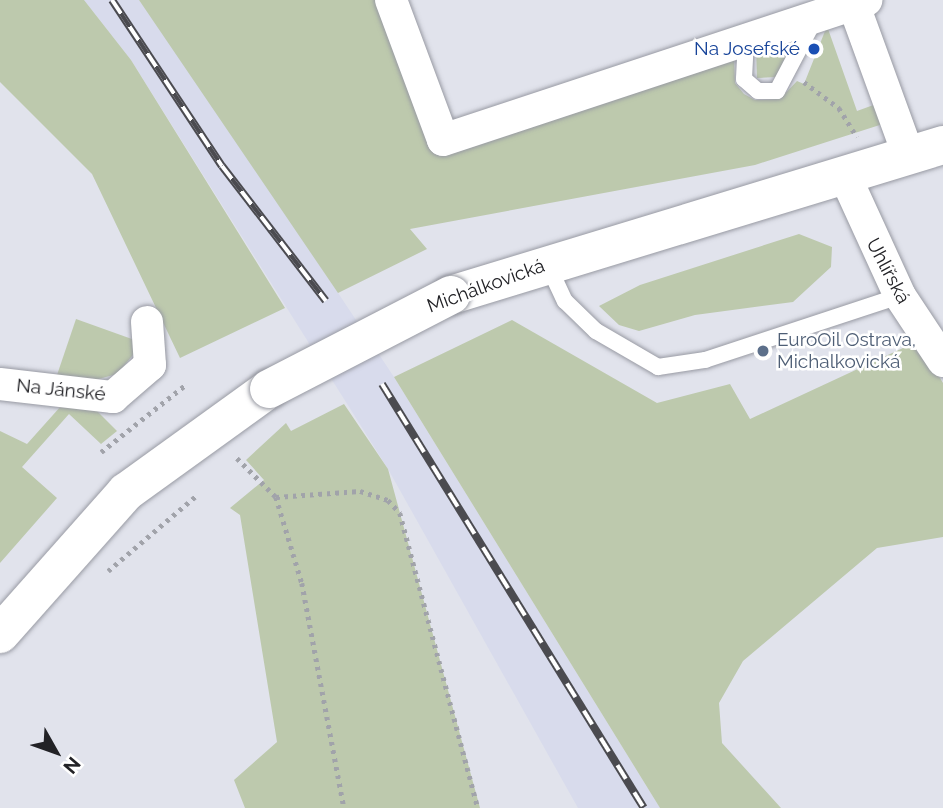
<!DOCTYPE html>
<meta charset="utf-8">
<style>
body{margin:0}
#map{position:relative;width:943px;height:808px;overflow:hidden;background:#e1e3ec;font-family:Raleway,sans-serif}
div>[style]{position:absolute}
.built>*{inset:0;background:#d8dbec}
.green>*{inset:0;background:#bdc9ad}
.path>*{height:4.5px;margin-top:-2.25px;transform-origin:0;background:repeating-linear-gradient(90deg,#a1a3aa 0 3.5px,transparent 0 8.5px)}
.roads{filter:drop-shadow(0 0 2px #989aa3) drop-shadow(0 0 2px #989aa3)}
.service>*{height:16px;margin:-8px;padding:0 8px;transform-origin:8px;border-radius:8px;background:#fff}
.minor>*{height:32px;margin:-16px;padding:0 16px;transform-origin:16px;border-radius:16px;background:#fff}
.tertiary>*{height:38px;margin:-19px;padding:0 19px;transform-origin:19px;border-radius:19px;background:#fff}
.rail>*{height:8px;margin-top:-4px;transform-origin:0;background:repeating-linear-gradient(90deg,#fff 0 16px,#4b4b50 0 32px);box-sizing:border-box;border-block:2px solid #4b4b50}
.bridges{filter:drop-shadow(0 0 2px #989aa3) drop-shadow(0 0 2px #989aa3)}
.tertiary-bridge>*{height:38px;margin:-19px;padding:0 19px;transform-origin:19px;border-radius:19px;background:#fff}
.dots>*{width:19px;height:19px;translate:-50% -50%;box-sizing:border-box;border:4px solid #fff;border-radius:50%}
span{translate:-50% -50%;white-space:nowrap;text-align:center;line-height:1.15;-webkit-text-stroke:5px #fff;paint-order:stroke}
.transit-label{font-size:19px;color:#164399}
.right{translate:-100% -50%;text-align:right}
.street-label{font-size:19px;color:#222226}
.service-label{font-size:19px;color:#4e5e75}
.left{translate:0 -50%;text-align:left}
.north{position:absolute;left:21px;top:717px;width:70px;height:70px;-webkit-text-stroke:5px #fff;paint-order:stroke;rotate:130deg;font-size:19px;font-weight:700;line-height:28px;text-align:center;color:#222226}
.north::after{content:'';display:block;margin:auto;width:24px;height:32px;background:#222226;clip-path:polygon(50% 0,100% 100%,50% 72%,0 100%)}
</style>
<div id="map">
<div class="built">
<i style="clip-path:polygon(84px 0,139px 0,167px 36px,394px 377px,660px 808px,578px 808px,388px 469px,131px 60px)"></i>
</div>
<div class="green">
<i style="clip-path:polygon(0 0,84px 0,131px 60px,285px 308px,180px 358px,92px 174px,0 82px)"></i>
<i style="clip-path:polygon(139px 0,384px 0,441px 154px,734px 57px,735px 83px,744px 94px,755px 100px,780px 99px,797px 81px,804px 84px,827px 26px,857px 111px,879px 103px,886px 123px,755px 165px,410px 229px,427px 249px,338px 293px)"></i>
<i style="clip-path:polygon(796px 35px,776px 77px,757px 78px,756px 49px)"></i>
<i style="clip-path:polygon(799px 234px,832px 247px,831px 267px,793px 302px,695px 315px,639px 331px,619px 325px,599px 306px,640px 285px)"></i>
<i style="clip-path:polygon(76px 319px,143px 343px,117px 374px,95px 380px,57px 375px)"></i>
<i style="clip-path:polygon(512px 320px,657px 403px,730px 384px,750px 419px,918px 341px,943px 383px,943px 537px,877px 548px,743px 661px,719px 703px,722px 743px,781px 808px,660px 808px,394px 377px)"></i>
<i style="clip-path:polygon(344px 404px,388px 469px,480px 808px,245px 808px,234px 780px,277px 742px,240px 515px,230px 508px,264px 480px,246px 460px,286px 423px,291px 431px)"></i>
<i style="clip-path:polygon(61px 406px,94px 408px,117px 431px,101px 444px,69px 414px,22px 467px,57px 498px,0 563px,0 431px,27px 444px)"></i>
</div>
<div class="path">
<i style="left:804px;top:82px;width:44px;rotate:36.6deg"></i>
<i style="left:839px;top:108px;width:34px;rotate:58deg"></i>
<i style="left:101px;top:452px;width:106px;rotate:-38.5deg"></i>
<i style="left:237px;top:458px;width:55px;rotate:45deg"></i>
<i style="left:276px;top:497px;width:84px;rotate:-4.1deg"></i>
<i style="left:360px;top:491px;width:29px;rotate:18deg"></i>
<i style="left:388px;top:500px;width:18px;rotate:47deg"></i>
<i style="left:400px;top:513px;width:305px;rotate:75.2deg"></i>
<i style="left:276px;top:497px;width:90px;rotate:73.2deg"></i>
<i style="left:302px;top:583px;width:229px;rotate:79.4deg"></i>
<i style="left:108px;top:571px;width:118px;rotate:-40.5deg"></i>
</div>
<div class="roads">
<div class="service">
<i style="left:746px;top:39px;width:40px;rotate:92.9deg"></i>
<i style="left:744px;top:79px;width:18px;rotate:41deg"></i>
<i style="left:758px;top:91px;width:19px"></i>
<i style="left:777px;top:91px;width:81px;rotate:-62.2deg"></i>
<i style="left:548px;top:265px;width:40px;rotate:65deg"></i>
<i style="left:565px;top:301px;width:43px;rotate:44.1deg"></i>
<i style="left:596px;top:331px;width:72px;rotate:30.1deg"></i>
<i style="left:658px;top:367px;width:48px;rotate:-8.5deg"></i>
<i style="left:705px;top:360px;width:205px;rotate:-18.2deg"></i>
</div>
<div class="minor">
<i style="left:391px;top:0;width:149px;rotate:69.6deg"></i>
<i style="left:443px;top:140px;width:446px;rotate:-18.3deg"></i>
<i style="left:852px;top:0;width:167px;rotate:70deg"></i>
<i style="left:845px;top:176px;width:132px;rotate:65.4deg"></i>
<i style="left:900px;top:296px;width:78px;rotate:56.5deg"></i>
<i style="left:0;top:384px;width:114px;rotate:6.6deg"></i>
<i style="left:113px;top:397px;width:49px;rotate:-40.9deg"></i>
<i style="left:150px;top:365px;width:43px;rotate:-94deg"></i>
</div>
<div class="tertiary">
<i style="left:451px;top:295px;width:514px;rotate:-16.96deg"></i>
<i style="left:0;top:634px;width:190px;rotate:-48.4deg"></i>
<i style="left:126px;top:492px;width:176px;rotate:-35.8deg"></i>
</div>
</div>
<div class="rail">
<i style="left:112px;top:0;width:199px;rotate:56.5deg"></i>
<i style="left:222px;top:166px;width:170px;rotate:52.4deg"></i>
<i style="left:382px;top:384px;width:498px;rotate:58.3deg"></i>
</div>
<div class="bridges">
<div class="tertiary-bridge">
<i style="left:269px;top:389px;width:205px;rotate:-27.3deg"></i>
</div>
</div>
<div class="dots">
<i style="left:814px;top:49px;background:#1a4fb4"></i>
<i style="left:763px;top:351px;background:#5c6f8a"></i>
</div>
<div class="transit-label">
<span class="right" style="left:800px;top:49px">Na Josefské</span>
</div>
<div class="street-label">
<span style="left:888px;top:271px;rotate:62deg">Uhlířská</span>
<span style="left:486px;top:286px;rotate:-20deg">Michálkovická</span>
<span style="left:61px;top:390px;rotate:6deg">Na Jánské</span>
</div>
<div class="service-label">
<span class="left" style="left:777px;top:351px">EuroOil Ostrava,<br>Michalkovická</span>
</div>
<div class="north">N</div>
</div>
